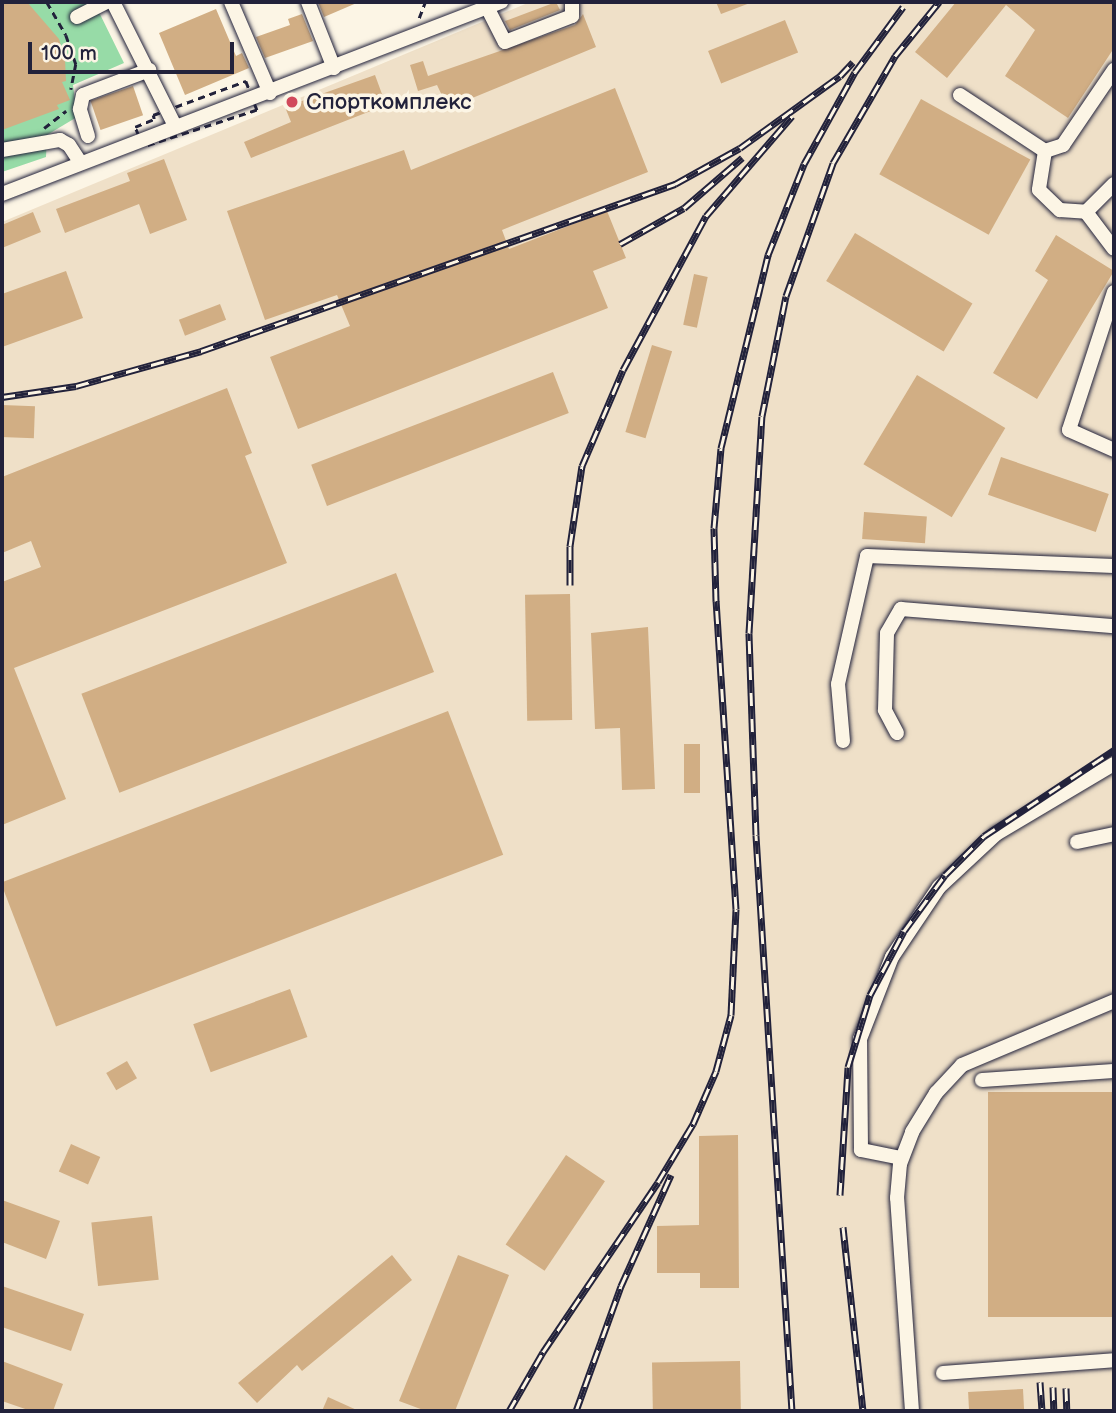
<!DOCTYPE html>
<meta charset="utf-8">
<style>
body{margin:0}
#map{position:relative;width:1116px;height:1413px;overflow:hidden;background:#fcf5e5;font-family:"Balsamiq Sans",sans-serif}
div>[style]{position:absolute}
.built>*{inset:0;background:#efe0c8}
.green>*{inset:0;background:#97dba7}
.building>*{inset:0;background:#d1ae84;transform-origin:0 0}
.path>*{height:2.5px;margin-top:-1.25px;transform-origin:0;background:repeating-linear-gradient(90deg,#22223b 0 7px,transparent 0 12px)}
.roads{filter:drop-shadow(0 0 2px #22223b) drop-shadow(0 0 2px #22223b)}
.minor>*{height:14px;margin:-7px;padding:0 7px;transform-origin:7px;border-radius:7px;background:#fcf5e5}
.rail>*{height:7px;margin-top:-3.5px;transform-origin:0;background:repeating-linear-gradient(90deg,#fcf5e5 0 13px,#22223b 0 26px);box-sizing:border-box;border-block:2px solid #22223b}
.dots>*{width:19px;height:19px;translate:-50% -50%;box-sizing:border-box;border:4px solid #fcf5e5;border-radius:50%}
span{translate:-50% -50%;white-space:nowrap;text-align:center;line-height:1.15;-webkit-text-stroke:7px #fcf5e5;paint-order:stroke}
.poi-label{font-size:23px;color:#22223b}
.left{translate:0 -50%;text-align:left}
.frame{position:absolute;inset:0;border:4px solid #22223b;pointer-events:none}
.scale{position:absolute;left:28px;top:42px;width:206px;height:32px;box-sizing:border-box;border:4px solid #22223b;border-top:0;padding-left:9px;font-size:21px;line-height:24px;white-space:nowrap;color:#22223b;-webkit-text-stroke:5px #fcf5e5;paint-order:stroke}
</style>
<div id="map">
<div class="built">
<i style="clip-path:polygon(530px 2px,1114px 2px,1114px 1411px,2px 1411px,2px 222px)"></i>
</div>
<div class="green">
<i style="clip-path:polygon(2px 2px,94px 2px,124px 63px,73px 85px,77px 117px,47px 135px,46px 157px,2px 172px)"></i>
</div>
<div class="building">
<i style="clip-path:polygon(2px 2px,27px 2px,59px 39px,65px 59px,66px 81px,62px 82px,70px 100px,57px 105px,59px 109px,2px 130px)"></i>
<i style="clip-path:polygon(318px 2px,359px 2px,324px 17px)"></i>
<i style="clip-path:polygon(556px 2px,560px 10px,510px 30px,505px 21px)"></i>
<i style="clip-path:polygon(716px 2px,750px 2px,750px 3px,721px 14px)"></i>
<i style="clip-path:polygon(956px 2px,1114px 2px,1114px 48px,1068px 118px,1005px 76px,1035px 30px,1006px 5px,947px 78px,915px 52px)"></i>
<i style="clip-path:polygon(216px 9px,236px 56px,242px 53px,249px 68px,185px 95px,159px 33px)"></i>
<i style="clip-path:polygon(302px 14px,313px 41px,265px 58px,256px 37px,290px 25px,288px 19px)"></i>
<i style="clip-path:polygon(583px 14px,596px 47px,448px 108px,437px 85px,418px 91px,410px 65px,423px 61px,428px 76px,575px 25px)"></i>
<i style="left:785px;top:20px;width:35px;height:83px;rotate:68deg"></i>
<i style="clip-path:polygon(375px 75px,386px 105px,251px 158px,244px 142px,291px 122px,285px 107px)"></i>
<i style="left:133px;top:86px;width:31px;height:45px;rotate:71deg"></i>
<i style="clip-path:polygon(615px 88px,648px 172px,502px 230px,509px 249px,607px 211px,626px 258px,593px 271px,608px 308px,298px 429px,270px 357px,350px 326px,337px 295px,265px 320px,227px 211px,404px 150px,411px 170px)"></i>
<i style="left:921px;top:99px;width:125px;height:86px;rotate:29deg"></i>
<i style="clip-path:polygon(164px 159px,187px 220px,150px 234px,139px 204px,65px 233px,56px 209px,130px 181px,127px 173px)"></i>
<i style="clip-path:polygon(33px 212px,41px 232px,2px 248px,2px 225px)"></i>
<i style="left:855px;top:233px;width:137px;height:56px;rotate:31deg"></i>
<i style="clip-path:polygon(1056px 235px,1114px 271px,1037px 399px,993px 373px,1048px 280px,1035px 271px)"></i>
<i style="clip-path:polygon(66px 271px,83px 318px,2px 347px,2px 294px)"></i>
<i style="left:694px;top:274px;width:14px;height:52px;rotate:12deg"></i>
<i style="left:220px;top:304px;width:17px;height:44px;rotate:69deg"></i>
<i style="left:652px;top:345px;width:21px;height:91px;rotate:17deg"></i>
<i style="left:553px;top:372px;width:44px;height:259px;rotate:69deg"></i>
<i style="left:917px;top:375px;width:103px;height:104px;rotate:31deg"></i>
<i style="clip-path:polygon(227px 388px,252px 453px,245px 456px,287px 563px,14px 668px,66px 799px,2px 825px,2px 582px,41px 567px,31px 541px,2px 553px,2px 477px)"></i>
<i style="left:2px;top:405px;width:33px;height:32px;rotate:2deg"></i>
<i style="left:1001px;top:457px;width:114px;height:40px;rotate:19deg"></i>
<i style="left:864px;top:512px;width:63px;height:27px;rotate:4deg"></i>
<i style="left:396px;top:573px;width:106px;height:337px;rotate:69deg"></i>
<i style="left:570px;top:594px;width:126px;height:45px;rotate:89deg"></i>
<i style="clip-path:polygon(648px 627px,655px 789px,622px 790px,620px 728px,595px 729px,591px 633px)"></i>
<i style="left:448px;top:711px;width:154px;height:479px;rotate:69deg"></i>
<i style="left:684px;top:744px;width:16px;height:49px"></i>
<i style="left:290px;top:989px;width:51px;height:103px;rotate:70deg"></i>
<i style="left:127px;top:1061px;width:20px;height:24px;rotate:60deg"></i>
<i style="left:1114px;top:1092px;width:225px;height:126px;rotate:90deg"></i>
<i style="clip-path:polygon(738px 1135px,739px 1288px,700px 1288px,700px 1273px,657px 1273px,657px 1226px,699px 1225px,699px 1136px)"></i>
<i style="left:71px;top:1144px;width:32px;height:30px;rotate:24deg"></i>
<i style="left:566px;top:1155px;width:47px;height:108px;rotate:34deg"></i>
<i style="clip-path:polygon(2px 1200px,60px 1221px,46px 1259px,2px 1242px)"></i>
<i style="left:152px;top:1216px;width:64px;height:61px;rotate:84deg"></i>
<i style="clip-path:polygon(392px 1255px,412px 1280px,302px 1371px,297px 1365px,257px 1403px,238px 1383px)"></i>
<i style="clip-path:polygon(458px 1255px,509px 1275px,455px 1411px,426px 1411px,399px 1401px)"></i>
<i style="clip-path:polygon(2px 1286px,84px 1314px,71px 1351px,2px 1327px)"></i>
<i style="clip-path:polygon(2px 1361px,63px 1384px,53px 1411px,31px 1411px,2px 1401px)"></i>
<i style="left:740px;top:1361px;width:50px;height:88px;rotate:89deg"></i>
<i style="left:1023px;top:1389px;width:22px;height:55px;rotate:87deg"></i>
<i style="clip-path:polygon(328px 1397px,359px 1411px,322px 1411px)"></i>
</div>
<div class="path">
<i style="left:47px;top:2px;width:38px;rotate:60deg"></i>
<i style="left:66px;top:35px;width:31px;rotate:71deg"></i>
<i style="left:76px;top:64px;width:26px;rotate:101deg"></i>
<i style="left:419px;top:18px;width:17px;rotate:-69deg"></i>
<i style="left:246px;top:81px;width:31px;rotate:69deg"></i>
<i style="left:257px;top:110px;width:120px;rotate:162deg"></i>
<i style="left:143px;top:147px;width:22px;rotate:-112deg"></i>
<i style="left:135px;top:127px;width:21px;rotate:-23deg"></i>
<i style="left:154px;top:119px;width:4px;rotate:-104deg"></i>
<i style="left:153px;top:115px;width:99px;rotate:-20.1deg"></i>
<i style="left:44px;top:128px;width:28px;rotate:-38deg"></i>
</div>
<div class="roads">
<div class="minor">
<i style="left:113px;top:2px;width:139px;rotate:63.4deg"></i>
<i style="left:231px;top:2px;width:99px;rotate:66.8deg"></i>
<i style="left:308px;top:2px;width:71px;rotate:68.5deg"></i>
<i style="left:487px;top:7px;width:39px;rotate:63deg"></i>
<i style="left:505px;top:42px;width:72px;rotate:-21.2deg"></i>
<i style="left:572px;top:16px;width:14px;rotate:-90deg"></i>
<i style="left:77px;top:17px;width:33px;rotate:-27deg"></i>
<i style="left:960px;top:95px;width:102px;rotate:33.4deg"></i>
<i style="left:1045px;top:151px;width:39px;rotate:99deg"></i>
<i style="left:1039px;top:190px;width:29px;rotate:44deg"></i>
<i style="left:1060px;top:210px;width:26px;rotate:4deg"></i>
<i style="left:88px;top:136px;width:28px;rotate:-107deg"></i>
<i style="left:80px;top:109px;width:14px;rotate:-78deg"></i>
<i style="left:83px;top:95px;width:71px;rotate:-20.7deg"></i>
<i style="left:2px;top:150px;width:59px;rotate:-9.8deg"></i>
<i style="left:60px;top:140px;width:10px;rotate:29deg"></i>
<i style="left:69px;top:145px;width:20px;rotate:57deg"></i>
<i style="left:1045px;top:151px;width:19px;rotate:-18deg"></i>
<i style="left:1063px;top:145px;width:91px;rotate:-55.8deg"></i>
<i style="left:1114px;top:184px;width:40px;rotate:135deg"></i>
<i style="left:1086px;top:212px;width:46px;rotate:52.9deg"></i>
<i style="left:2px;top:194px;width:535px;rotate:-21.05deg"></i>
<i style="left:1114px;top:292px;width:145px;rotate:108.1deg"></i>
<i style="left:1069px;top:430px;width:49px;rotate:24deg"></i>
<i style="left:897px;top:733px;width:26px;rotate:-118deg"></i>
<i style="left:885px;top:710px;width:77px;rotate:-88.5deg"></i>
<i style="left:887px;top:633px;width:28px;rotate:-60deg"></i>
<i style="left:901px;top:609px;width:214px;rotate:4.6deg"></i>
<i style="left:843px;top:741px;width:57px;rotate:-95deg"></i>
<i style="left:838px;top:684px;width:131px;rotate:-77.2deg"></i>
<i style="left:867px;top:556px;width:247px;rotate:2.3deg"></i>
<i style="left:1077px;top:842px;width:38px;rotate:-12deg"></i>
<i style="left:982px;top:1080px;width:132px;rotate:-3.9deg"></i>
<i style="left:901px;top:1158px;width:41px;rotate:-168.7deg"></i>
<i style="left:861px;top:1150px;width:111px;rotate:-90.5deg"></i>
<i style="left:860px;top:1039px;width:88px;rotate:-68.7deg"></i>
<i style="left:892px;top:957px;width:84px;rotate:-56.1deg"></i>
<i style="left:939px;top:887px;width:78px;rotate:-42.9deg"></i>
<i style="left:996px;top:834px;width:137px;rotate:-30.7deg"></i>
<i style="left:943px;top:1373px;width:171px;rotate:-4.3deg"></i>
<i style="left:912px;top:1411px;width:214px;rotate:-94deg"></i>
<i style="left:897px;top:1198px;width:34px;rotate:-85deg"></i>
<i style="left:900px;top:1164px;width:34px;rotate:-69deg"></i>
<i style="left:912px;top:1132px;width:46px;rotate:-58.4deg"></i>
<i style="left:936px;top:1093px;width:38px;rotate:-47deg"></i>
<i style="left:962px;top:1065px;width:165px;rotate:-22.8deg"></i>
</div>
</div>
<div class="rail">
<i style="left:620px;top:244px;width:73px;rotate:-29.4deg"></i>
<i style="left:684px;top:208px;width:77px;rotate:-40.8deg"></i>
<i style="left:2px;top:397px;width:75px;rotate:-8.5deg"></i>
<i style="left:76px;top:386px;width:130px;rotate:-15.6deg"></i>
<i style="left:201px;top:351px;width:503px;rotate:-19.41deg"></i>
<i style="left:675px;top:184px;width:74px;rotate:-29deg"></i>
<i style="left:740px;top:148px;width:123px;rotate:-35.8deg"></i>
<i style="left:840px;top:76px;width:19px;rotate:-47deg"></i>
<i style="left:570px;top:585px;width:39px;rotate:-90deg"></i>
<i style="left:570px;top:546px;width:81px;rotate:-81.5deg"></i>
<i style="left:582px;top:466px;width:104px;rotate:-66.9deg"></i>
<i style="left:623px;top:370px;width:175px;rotate:-61.7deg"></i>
<i style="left:706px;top:216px;width:132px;rotate:-49.3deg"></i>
<i style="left:840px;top:1195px;width:128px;rotate:-86.4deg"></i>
<i style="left:848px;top:1067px;width:75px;rotate:-73deg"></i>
<i style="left:870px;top:995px;width:72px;rotate:-62deg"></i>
<i style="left:904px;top:931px;width:69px;rotate:-53.8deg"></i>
<i style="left:945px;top:875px;width:55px;rotate:-45deg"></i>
<i style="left:984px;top:836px;width:156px;rotate:-33.5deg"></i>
<i style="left:843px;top:1227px;width:185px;rotate:83.8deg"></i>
<i style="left:1040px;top:1382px;width:29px;rotate:86deg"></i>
<i style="left:1053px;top:1387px;width:24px;rotate:88deg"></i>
<i style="left:1066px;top:1388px;width:23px;rotate:88deg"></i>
<i style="left:509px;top:1411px;width:68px;rotate:-60deg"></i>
<i style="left:543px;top:1352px;width:205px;rotate:-55.9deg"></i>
<i style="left:658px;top:1182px;width:68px;rotate:-58.9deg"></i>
<i style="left:693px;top:1124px;width:58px;rotate:-66.5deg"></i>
<i style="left:716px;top:1071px;width:58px;rotate:-75deg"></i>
<i style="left:731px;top:1015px;width:106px;rotate:-87.3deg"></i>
<i style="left:736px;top:909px;width:309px;rotate:-93.7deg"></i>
<i style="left:716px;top:601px;width:73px;rotate:-91.6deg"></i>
<i style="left:714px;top:528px;width:80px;rotate:-85deg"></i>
<i style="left:721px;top:448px;width:199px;rotate:-76.3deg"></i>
<i style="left:768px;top:255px;width:98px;rotate:-68.4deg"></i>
<i style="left:804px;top:164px;width:105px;rotate:-61deg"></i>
<i style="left:855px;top:72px;width:81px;rotate:-53.6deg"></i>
<i style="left:576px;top:1411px;width:133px;rotate:-70.2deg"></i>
<i style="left:621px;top:1286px;width:122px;rotate:-65.8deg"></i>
<i style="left:792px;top:1411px;width:577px;rotate:-93.58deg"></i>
<i style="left:756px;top:835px;width:202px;rotate:-92deg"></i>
<i style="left:749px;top:633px;width:217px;rotate:-86.6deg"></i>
<i style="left:762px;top:416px;width:122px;rotate:-78.7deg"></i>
<i style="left:786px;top:296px;width:141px;rotate:-70.5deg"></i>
<i style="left:833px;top:163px;width:124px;rotate:-59.9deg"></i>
<i style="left:895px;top:56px;width:70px;rotate:-50.8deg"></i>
</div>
<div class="dots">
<i style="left:292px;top:102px;background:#d1495b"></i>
</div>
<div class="poi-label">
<span class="left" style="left:306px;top:102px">Спорткомплекс</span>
</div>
<div class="frame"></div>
<div class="scale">100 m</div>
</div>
